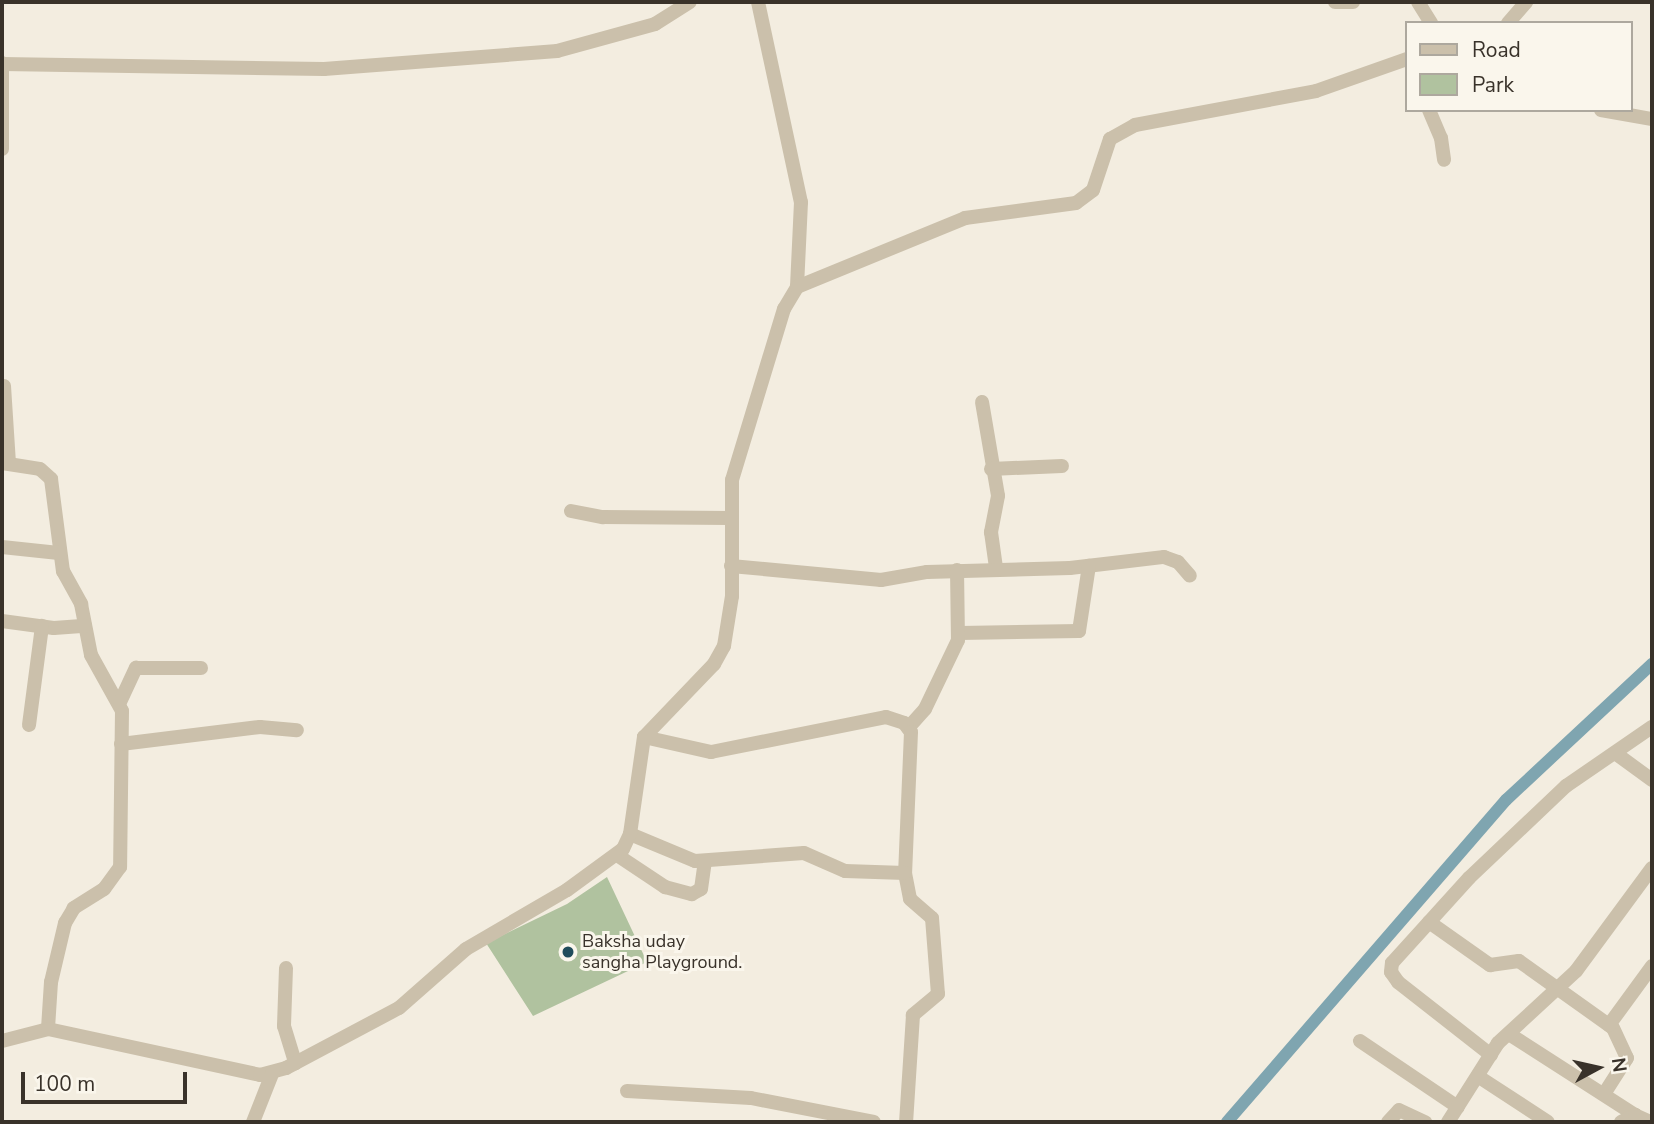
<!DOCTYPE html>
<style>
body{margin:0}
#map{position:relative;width:1654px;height:1124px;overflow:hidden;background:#f3ede0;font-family:"Nunito Sans",sans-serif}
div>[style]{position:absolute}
.green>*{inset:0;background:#b0c29f}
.canal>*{height:12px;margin:-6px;padding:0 6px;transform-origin:6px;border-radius:6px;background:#7fa5b0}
.minor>*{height:14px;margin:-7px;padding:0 7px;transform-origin:7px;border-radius:7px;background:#cbc0ab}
.dots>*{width:19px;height:19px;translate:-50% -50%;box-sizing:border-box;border:4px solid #faf6ec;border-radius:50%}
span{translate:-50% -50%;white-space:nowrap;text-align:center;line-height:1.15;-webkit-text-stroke:6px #faf6ec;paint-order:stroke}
.poi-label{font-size:18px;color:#39322a}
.left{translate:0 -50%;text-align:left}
.frame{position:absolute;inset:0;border:4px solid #39322a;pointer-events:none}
.legend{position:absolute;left:1405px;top:21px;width:228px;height:91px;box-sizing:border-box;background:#faf6ec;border:2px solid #ada89e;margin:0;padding:9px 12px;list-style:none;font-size:21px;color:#39322a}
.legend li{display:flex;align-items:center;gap:14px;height:35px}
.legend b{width:35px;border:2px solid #ada89e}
.north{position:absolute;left:1563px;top:1033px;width:70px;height:70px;-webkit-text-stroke:5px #faf6ec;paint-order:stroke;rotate:82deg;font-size:19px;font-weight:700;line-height:28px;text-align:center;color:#39322a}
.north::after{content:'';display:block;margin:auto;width:24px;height:32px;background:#39322a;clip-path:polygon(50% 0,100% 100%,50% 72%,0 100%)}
.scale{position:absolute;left:21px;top:1072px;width:166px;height:32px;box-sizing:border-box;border:4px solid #39322a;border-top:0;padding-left:9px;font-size:21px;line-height:24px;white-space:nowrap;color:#39322a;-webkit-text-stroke:5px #faf6ec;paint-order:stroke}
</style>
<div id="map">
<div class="green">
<i style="clip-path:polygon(607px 877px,647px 962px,533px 1016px,486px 943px,567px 904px)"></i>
</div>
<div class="canal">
<i style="left:1227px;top:1122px;width:426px;rotate:-49.1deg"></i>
<i style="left:1506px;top:800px;width:200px;rotate:-43deg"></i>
</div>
<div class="minor">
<i style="left:758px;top:2px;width:205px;rotate:77.9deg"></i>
<i style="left:801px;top:202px;width:85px;rotate:92.7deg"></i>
<i style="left:1335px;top:2px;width:18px"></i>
<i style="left:1418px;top:2px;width:25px;rotate:58deg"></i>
<i style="left:1508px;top:23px;width:28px;rotate:-49deg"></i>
<i style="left:2px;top:63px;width:86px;rotate:90deg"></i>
<i style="left:2px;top:64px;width:322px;rotate:0.9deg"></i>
<i style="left:324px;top:69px;width:234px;rotate:-4.4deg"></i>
<i style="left:557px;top:51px;width:102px;rotate:-15.4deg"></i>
<i style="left:655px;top:24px;width:41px;rotate:-32.2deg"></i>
<i style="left:1429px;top:110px;width:30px;rotate:67deg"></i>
<i style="left:1441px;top:138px;width:22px;rotate:82deg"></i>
<i style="left:1601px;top:110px;width:52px;rotate:10deg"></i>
<i style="left:4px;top:386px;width:78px;rotate:86.3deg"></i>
<i style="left:982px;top:402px;width:95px;rotate:80.3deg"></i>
<i style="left:998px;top:496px;width:37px;rotate:101deg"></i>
<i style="left:991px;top:532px;width:37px;rotate:82deg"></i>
<i style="left:2px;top:463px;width:38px;rotate:9deg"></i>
<i style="left:40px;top:469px;width:15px;rotate:42deg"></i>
<i style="left:51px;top:479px;width:93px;rotate:82.6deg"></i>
<i style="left:63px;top:571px;width:38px;rotate:61deg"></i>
<i style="left:81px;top:604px;width:52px;rotate:78.9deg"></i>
<i style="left:91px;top:655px;width:64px;rotate:61deg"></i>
<i style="left:122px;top:711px;width:156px;rotate:90.7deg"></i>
<i style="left:120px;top:867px;width:27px;rotate:126deg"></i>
<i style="left:104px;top:889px;width:36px;rotate:148deg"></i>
<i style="left:74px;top:908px;width:17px;rotate:121deg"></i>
<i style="left:65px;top:923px;width:61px;rotate:103.3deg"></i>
<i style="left:51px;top:982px;width:47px;rotate:93.7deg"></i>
<i style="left:991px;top:469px;width:71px;rotate:-2.4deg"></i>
<i style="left:571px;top:511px;width:33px;rotate:11deg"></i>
<i style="left:603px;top:517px;width:127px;rotate:0.5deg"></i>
<i style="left:2px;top:547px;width:57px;rotate:6deg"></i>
<i style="left:731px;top:566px;width:151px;rotate:5.3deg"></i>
<i style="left:881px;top:580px;width:47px;rotate:-9.9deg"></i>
<i style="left:927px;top:572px;width:143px;rotate:-1.6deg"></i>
<i style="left:1070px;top:568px;width:95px;rotate:-6.7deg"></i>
<i style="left:1164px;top:557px;width:15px;rotate:20deg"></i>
<i style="left:1178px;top:562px;width:18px;rotate:49deg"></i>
<i style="left:2px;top:621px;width:52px;rotate:7.7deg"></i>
<i style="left:54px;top:628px;width:31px;rotate:-4deg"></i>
<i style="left:960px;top:633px;width:119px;rotate:-1deg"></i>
<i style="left:1079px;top:631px;width:66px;rotate:-81.3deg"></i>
<i style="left:120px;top:702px;width:38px;rotate:-65deg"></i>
<i style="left:136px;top:668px;width:65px"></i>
<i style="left:29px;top:725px;width:100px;rotate:-82.5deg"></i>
<i style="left:908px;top:728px;width:25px;rotate:-48deg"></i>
<i style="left:925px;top:709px;width:76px;rotate:-64.4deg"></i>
<i style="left:958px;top:640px;width:70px;rotate:-90.8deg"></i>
<i style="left:644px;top:737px;width:69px;rotate:12.6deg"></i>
<i style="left:711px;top:752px;width:178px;rotate:-11.3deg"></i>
<i style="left:886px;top:717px;width:19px;rotate:18deg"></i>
<i style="left:904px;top:723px;width:11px;rotate:52deg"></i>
<i style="left:911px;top:732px;width:141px;rotate:92.4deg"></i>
<i style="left:905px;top:873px;width:26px;rotate:79deg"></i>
<i style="left:910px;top:899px;width:29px;rotate:41deg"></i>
<i style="left:932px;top:918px;width:76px;rotate:85.5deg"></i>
<i style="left:938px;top:994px;width:33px;rotate:140deg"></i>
<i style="left:913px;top:1015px;width:107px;rotate:93.7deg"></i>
<i style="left:121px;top:744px;width:140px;rotate:-7deg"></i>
<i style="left:260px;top:727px;width:37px;rotate:5deg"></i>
<i style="left:1615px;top:753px;width:46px;rotate:36.1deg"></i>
<i style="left:630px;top:834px;width:70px;rotate:22.6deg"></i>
<i style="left:695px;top:861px;width:109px;rotate:-4.2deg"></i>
<i style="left:804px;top:853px;width:45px;rotate:23.7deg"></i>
<i style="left:845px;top:871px;width:60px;rotate:1.9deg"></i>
<i style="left:617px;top:855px;width:58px;rotate:33.7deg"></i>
<i style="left:665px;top:887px;width:28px;rotate:15deg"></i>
<i style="left:692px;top:894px;width:10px;rotate:-29deg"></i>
<i style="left:701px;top:889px;width:27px;rotate:-82deg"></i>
<i style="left:1429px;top:922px;width:75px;rotate:35.2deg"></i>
<i style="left:1490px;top:965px;width:29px;rotate:-8deg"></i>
<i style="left:1519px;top:961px;width:115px;rotate:35.5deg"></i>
<i style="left:1613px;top:1028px;width:33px;rotate:65deg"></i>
<i style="left:1627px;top:1058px;width:43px;rotate:122.6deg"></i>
<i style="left:286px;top:968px;width:58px;rotate:92deg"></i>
<i style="left:284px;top:1026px;width:39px;rotate:73deg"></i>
<i style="left:1609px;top:1025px;width:73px;rotate:-53.9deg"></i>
<i style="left:1509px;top:1034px;width:150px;rotate:32.7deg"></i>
<i style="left:2px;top:1041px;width:48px;rotate:-14.6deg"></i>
<i style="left:48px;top:1029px;width:217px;rotate:12.2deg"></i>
<i style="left:260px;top:1075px;width:27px;rotate:-15deg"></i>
<i style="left:286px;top:1068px;width:128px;rotate:-28deg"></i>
<i style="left:399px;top:1008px;width:89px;rotate:-41.4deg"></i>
<i style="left:466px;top:949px;width:117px;rotate:-30.3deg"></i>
<i style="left:567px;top:890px;width:69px;rotate:-36.2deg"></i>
<i style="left:623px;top:849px;width:17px;rotate:-65deg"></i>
<i style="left:630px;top:834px;width:98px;rotate:-81.8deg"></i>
<i style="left:644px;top:737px;width:101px;rotate:-46.2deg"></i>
<i style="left:714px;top:664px;width:21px;rotate:-61deg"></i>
<i style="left:724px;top:646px;width:51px;rotate:-80.9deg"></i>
<i style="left:732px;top:596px;width:116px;rotate:-90deg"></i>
<i style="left:732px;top:480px;width:179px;rotate:-73.1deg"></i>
<i style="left:784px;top:309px;width:26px;rotate:-59deg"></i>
<i style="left:797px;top:287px;width:182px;rotate:-22.3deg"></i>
<i style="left:965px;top:218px;width:112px;rotate:-7.7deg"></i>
<i style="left:1076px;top:203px;width:21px;rotate:-37deg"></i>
<i style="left:1093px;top:190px;width:54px;rotate:-71.6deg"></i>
<i style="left:1110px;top:139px;width:29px;rotate:-29deg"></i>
<i style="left:1135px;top:125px;width:184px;rotate:-10.6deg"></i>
<i style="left:1316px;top:91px;width:96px;rotate:-19.4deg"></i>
<i style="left:1360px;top:1041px;width:118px;rotate:34deg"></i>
<i style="left:1491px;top:1055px;width:118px;rotate:-141.9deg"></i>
<i style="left:1398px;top:982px;width:12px;rotate:-125deg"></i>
<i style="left:1391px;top:972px;width:9px;rotate:-84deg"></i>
<i style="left:1392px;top:963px;width:115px;rotate:-47.8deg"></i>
<i style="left:1469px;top:878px;width:134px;rotate:-43.5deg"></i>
<i style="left:1566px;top:786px;width:104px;rotate:-34.5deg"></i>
<i style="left:1479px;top:1077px;width:82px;rotate:33.1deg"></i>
<i style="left:627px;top:1091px;width:124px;rotate:3.2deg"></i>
<i style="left:751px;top:1098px;width:125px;rotate:11deg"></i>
<i style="left:253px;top:1122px;width:52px;rotate:-68.4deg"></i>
<i style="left:1388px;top:1122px;width:16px;rotate:-47deg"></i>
<i style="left:1399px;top:1110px;width:29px;rotate:25deg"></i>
<i style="left:1448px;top:1122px;width:93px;rotate:-57.7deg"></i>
<i style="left:1498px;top:1043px;width:106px;rotate:-42.7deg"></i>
<i style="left:1576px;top:971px;width:128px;rotate:-53.6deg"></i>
<i style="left:1621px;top:1122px;width:16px;rotate:-27deg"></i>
<i style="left:1635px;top:1115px;width:17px;rotate:25deg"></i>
</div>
<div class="dots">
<i style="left:568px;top:952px;background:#204c5b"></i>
</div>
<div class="poi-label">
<span class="left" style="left:582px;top:952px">Baksha uday<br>sangha Playground.</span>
</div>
<div class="frame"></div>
<ul class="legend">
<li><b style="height:9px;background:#cbc0ab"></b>Road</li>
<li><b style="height:19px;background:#b0c29f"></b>Park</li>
</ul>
<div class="north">N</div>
<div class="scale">100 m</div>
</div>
